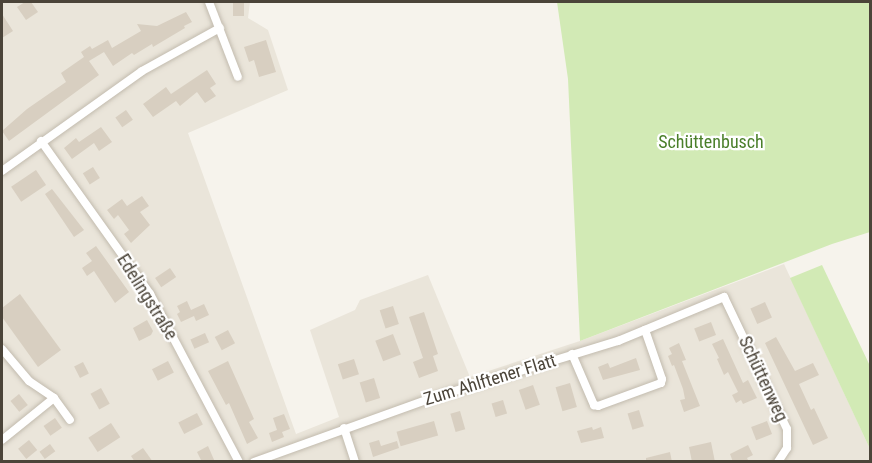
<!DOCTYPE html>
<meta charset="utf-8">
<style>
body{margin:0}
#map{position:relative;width:872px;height:463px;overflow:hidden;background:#f6f3ec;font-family:"Roboto Condensed",sans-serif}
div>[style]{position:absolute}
.residential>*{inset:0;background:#eae5da}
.green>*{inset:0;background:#d2eab5}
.building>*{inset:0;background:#d8cfc1;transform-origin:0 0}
.roads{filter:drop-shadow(0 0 2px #c2bbae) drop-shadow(0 0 2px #c2bbae)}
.minor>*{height:8px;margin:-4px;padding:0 4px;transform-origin:4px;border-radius:4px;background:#fff}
span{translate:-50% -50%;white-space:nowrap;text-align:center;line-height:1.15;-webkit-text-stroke:4.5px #fff;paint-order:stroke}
.park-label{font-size:18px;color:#4a7f2a}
.street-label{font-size:18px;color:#4b4439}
.frame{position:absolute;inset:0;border:3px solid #4b4439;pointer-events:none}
</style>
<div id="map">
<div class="residential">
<i style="clip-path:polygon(2px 2px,250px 2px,248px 18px,268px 30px,288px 90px,188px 133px,296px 434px,339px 417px,310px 330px,355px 310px,360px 300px,428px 275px,470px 377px,580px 341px,784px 264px,870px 449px,870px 461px,2px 461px)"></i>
</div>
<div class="green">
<i style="clip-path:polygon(557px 2px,870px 2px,870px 232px,832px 244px,580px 341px,568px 79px)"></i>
<i style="clip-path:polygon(822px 265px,870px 366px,870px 449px,790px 278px)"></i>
</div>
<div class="building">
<i style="clip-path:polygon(25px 2px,31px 2px,38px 12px,26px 20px,17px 7px)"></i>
<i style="left:233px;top:2px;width:11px;height:14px"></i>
<i style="clip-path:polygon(186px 12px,192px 22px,184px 26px,185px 28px,153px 47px,152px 44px,134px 55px,132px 53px,113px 66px,104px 52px,89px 61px,99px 75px,9px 141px,2px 131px,27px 109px,66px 82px,61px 73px,84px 57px,81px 52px,90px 46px,92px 49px,108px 40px,112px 48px,141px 31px,137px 24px,157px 26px)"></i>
<i style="clip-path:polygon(2px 14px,13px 31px,2px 38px)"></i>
<i style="clip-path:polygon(266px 40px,276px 72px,259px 77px,254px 60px,249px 62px,244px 47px)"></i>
<i style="clip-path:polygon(207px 70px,216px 84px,210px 88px,216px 96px,205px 103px,197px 92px,180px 106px,176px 101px,153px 117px,143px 104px,166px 87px,171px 94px)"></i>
<i style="left:126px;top:110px;width:12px;height:13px;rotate:55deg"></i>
<i style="clip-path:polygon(101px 127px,112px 142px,99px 151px,94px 143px,72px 159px,64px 148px,76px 138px,79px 142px)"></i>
<i style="left:93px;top:167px;width:13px;height:12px;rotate:58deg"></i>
<i style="left:36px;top:170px;width:18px;height:30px;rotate:56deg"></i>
<i style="clip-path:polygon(52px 189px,84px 230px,74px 237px,45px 194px)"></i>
<i style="clip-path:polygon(142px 196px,149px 206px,140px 212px,150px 225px,131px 243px,124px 234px,129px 230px,118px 215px,114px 219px,107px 210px,122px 199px,127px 206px)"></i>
<i style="clip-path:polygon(96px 246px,129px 292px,115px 303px,94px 271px,87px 276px,82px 268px,92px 261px,86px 253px)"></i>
<i style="left:170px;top:268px;width:11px;height:18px;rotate:56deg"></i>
<i style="clip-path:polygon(20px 294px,61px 350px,38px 367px,2px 317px,2px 308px)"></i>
<i style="clip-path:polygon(187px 301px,191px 310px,204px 304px,209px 315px,196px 321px,194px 316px,181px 322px,177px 314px,180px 312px,177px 306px)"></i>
<i style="left:765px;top:302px;width:17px;height:16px;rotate:66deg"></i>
<i style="left:393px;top:306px;width:19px;height:14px;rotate:72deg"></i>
<i style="clip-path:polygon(424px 312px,438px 354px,433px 356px,438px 371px,419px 378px,413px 362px,423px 358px,409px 317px)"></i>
<i style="clip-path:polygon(147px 320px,153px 331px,151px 335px,139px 341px,133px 328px)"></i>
<i style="left:711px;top:322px;width:14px;height:18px;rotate:69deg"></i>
<i style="left:228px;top:330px;width:15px;height:15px;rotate:62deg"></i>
<i style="left:205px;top:333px;width:10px;height:16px;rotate:66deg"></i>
<i style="left:393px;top:334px;width:22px;height:19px;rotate:69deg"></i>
<i style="clip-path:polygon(776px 337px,795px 371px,813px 363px,819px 375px,799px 384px,811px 410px,814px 408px,828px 438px,813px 445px,765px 343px)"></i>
<i style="clip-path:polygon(723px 339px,743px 383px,748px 380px,757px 398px,743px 404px,741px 400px,736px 403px,732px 395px,738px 392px,728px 372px,724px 375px,717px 359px,719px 358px,712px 344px)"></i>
<i style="clip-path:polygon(679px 343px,686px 360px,682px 361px,700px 406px,684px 412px,680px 400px,685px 399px,683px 389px,674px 365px,672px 366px,668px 356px,672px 354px,669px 348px)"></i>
<i style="clip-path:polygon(636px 358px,640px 370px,603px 380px,598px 367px,608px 363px,610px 368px)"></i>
<i style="left:354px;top:359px;width:16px;height:17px;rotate:72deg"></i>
<i style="left:168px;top:361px;width:13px;height:18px;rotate:63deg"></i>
<i style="clip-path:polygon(228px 361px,254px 419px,249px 422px,258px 438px,247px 444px,229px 403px,226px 405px,208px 371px)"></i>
<i style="left:83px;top:362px;width:13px;height:10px;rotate:63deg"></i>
<i style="left:374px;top:378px;width:21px;height:15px;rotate:73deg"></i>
<i style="left:570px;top:383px;width:25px;height:15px;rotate:74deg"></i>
<i style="left:533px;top:385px;width:21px;height:15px;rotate:71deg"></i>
<i style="left:101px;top:388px;width:18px;height:12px;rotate:61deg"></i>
<i style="left:19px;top:394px;width:14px;height:11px;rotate:51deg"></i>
<i style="left:503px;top:400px;width:14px;height:12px;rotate:73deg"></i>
<i style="left:639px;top:410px;width:17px;height:12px;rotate:73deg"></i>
<i style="left:460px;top:411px;width:19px;height:10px;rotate:74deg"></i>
<i style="left:197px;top:413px;width:13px;height:21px;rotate:63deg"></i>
<i style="clip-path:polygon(284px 414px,290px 429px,282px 432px,284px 437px,272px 442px,269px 433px,277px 430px,273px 418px)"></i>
<i style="left:55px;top:418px;width:12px;height:14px;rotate:55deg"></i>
<i style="left:434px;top:421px;width:15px;height:39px;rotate:74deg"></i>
<i style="left:767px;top:421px;width:14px;height:17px;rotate:69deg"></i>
<i style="left:111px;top:423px;width:17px;height:27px;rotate:57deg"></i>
<i style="clip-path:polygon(592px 427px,593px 430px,601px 427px,604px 438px,581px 443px,577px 431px)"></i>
<i style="left:29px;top:440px;width:13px;height:14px;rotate:51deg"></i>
<i style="clip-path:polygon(379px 440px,381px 446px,397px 441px,399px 448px,373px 457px,369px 443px)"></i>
<i style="clip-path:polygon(711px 442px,715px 462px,692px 462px,689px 447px)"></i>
<i style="left:50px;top:444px;width:9px;height:13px;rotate:54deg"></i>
<i style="clip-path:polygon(748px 445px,753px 455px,747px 458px,749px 462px,733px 462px,730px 454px)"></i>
<i style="clip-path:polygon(208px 446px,215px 462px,202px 462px,197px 452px)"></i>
<i style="clip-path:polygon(143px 448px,153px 462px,135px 462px,131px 456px)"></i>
<i style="clip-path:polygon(670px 452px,672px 462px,646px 462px,646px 458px)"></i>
</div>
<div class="roads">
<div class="minor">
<i style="left:209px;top:2px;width:80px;rotate:68.9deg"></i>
<i style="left:41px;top:141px;width:188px;rotate:54.5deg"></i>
<i style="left:150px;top:294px;width:190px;rotate:62.1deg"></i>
<i style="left:2px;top:171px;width:172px;rotate:-35.5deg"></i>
<i style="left:142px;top:71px;width:89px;rotate:-28.9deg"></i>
<i style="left:2px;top:349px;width:42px;rotate:49.8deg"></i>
<i style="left:29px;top:381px;width:30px;rotate:34deg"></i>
<i style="left:54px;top:398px;width:27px;rotate:54deg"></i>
<i style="left:572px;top:354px;width:56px;rotate:66.7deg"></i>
<i style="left:594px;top:405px;width:4px;rotate:14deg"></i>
<i style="left:598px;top:406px;width:67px;rotate:-20.1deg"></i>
<i style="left:661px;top:383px;width:4px;rotate:-76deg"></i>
<i style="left:662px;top:379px;width:52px;rotate:-109.1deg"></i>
<i style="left:344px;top:428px;width:36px;rotate:72deg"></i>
<i style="left:2px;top:440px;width:67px;rotate:-38.9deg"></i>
<i style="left:254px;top:462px;width:186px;rotate:-19.8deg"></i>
<i style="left:429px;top:399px;width:198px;rotate:-17.1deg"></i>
<i style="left:618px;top:341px;width:115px;rotate:-22.5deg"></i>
<i style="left:724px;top:297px;width:146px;rotate:64.5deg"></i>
<i style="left:787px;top:429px;width:19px;rotate:90deg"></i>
<i style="left:787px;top:448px;width:17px;rotate:123deg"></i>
</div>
</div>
<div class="park-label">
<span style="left:711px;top:142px">Schüttenbusch</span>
</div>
<div class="street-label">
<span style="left:147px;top:297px;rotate:58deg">Edelingstraße</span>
<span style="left:763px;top:379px;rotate:65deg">Schüttenweg</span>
<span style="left:490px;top:380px;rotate:-17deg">Zum Ahlftener Flatt</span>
</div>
<div class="frame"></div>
</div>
